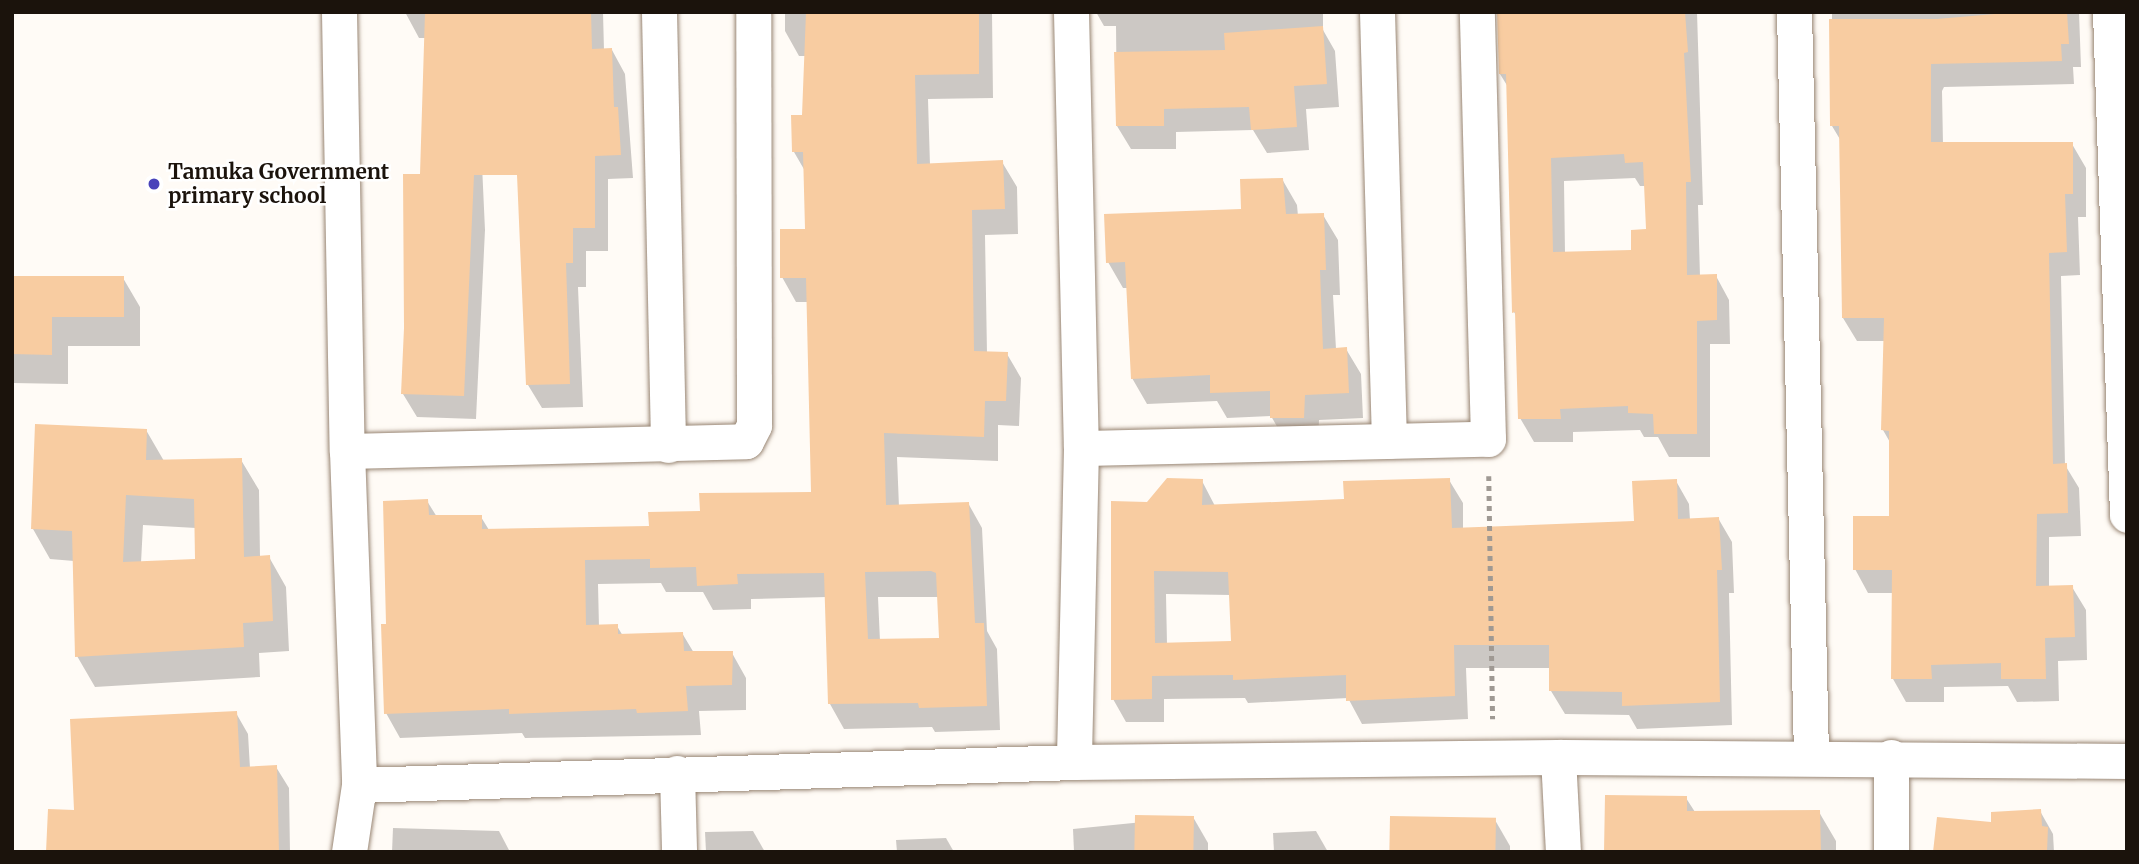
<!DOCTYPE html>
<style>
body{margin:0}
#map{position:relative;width:2139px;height:864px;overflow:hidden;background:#fffbf6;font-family:Merriweather,serif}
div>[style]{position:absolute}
.shadow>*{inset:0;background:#0003}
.building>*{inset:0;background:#f8cca1;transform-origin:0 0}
.path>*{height:4.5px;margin-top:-2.25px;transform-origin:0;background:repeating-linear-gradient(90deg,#9f9993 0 5px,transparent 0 10px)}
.roads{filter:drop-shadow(0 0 2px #998674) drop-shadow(0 0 2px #998674)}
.minor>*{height:35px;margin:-17.5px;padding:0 17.5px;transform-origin:17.5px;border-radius:17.5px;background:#fff}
.dots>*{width:19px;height:19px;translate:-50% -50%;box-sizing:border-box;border:4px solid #fff;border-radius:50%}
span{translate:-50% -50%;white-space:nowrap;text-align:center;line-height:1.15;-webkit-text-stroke:5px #fff;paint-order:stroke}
.poi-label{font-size:21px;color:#1b130c;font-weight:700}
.left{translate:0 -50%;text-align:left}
.frame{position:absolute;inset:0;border:14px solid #1b130c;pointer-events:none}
</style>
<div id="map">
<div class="shadow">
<i style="clip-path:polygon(405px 12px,475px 12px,485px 230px,476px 419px,417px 417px,403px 394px,421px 176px,426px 38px,419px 38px)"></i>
<i style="clip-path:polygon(529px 12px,603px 12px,604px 50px,612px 50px,625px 74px,633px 178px,608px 179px,608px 251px,586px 251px,586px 287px,578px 287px,583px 407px,542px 408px,528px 385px)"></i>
<i style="clip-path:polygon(evenodd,785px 12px,992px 12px,993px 98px,928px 99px,930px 165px,1002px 162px,1017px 187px,1018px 234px,985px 235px,987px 353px,1007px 354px,1021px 378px,1019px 426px,998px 425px,998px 461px,897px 457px,899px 507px,968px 503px,982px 528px,987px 631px,997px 649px,1000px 730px,935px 732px,932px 727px,844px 729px,830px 704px,827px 597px,751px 599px,751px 609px,713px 610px,703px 592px,666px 592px,661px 583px,598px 584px,599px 627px,617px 626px,623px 636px,682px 633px,694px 653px,732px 653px,746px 678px,746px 710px,699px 711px,701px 735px,525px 738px,522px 733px,400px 738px,386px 713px,388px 626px,427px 501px,437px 517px,481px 517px,489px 530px,651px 528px,702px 513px,813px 493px,808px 302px,796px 302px,782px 277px,807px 231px,805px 171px,794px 152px,804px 117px,806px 56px,799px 56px,785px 31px,785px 12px,878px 597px,939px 597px,941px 639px,880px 641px,878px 597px)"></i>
<i style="clip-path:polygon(1096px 12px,1323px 12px,1323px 30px,1335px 51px,1339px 107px,1306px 109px,1309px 150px,1267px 153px,1253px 130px,1176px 132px,1176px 149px,1131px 149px,1117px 126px,1116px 26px,1104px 26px)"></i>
<i style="clip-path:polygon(evenodd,1499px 12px,1697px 12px,1703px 205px,1698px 205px,1700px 276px,1716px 276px,1729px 300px,1730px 344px,1710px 344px,1710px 457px,1669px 457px,1658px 437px,1644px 437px,1640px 430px,1573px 432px,1573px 442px,1534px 442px,1520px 418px,1517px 317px,1514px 312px,1508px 87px,1500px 74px,1499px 12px,1635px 178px,1640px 186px,1646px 186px,1648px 231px,1633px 252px,1565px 253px,1564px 181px,1635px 178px)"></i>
<i style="clip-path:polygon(1832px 12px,2079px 12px,2081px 67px,2073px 67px,2074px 84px,1944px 87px,1942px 91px,1943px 144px,2072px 144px,2086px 168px,2086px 217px,2078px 217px,2080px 275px,2061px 276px,2065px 465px,2079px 488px,2081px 536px,2049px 537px,2049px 587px,2072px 587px,2086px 610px,2087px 660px,2058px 661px,2059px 701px,2017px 702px,2008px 686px,1944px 687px,1944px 702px,1906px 702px,1893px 679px,1894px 593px,1868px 593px,1855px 569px,1891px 517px,1891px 444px,1883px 430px,1885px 341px,1857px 341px,1843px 318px,1841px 141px,1832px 126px)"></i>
<i style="clip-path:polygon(1282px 179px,1297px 205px,1298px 216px,1323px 215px,1338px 240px,1340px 295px,1333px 295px,1336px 349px,1346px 349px,1361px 374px,1363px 418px,1319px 420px,1318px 444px,1287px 444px,1271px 416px,1227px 418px,1217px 401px,1147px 404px,1132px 378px,1128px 288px,1123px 288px,1108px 262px,1243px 211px)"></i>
<i style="clip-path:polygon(12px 278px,123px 278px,140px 307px,140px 346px,68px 346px,68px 384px,12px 383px)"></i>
<i style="clip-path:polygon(evenodd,146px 430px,164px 461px,241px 460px,259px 490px,260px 557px,269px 557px,286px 587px,289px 651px,259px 653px,260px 677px,95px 687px,77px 656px,74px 561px,50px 559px,33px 529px,146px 430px,143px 525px,196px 528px,197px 561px,141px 563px,143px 525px)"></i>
<i style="clip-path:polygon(evenodd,1449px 480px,1463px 503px,1463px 530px,1635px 523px,1676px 481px,1689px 504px,1690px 520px,1718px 518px,1732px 542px,1734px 593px,1729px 593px,1732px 725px,1637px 729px,1629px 715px,1565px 714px,1551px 691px,1551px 668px,1466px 668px,1468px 719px,1362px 724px,1348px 698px,1248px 703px,1245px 698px,1164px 699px,1164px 722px,1126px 722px,1113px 699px,1148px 504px,1202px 481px,1215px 506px,1346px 501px,1449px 480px,1166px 594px,1231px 595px,1233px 643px,1167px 644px,1166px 594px)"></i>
<i style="clip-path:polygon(236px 713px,248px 734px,250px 768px,276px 767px,289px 788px,290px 852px,48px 852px,76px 812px)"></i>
<i style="clip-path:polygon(1686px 798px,1695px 812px,1819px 812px,1836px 841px,1836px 852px,1606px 852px)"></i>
<i style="clip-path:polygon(2040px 811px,2053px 834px,2054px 852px,1935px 852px,1993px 824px)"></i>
<i style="clip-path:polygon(1193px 817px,1208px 843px,1208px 852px,1074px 852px,1073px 829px)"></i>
<i style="clip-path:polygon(1495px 820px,1510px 846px,1510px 852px,1391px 852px)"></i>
<i style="clip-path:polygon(393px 828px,499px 831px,510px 852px,392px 852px)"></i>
<i style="clip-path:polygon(753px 831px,765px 852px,706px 852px,705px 832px)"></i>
<i style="clip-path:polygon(1316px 831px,1328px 852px,1274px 852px,1273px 833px)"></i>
<i style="clip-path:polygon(946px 838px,954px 852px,897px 852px,896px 840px)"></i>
</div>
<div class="building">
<i style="clip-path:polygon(425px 12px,591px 12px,592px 49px,612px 48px,614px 107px,618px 107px,621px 155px,595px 156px,595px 228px,573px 228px,573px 263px,566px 263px,570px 384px,526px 385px,517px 175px,474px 175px,464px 396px,401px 394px,404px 328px,403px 174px,420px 174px)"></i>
<i style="clip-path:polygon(evenodd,806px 12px,979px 12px,979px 74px,915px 75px,917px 164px,1003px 160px,1005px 209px,972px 210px,974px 351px,1008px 352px,1006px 401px,985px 401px,984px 437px,884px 433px,886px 505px,969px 502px,975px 623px,984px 623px,987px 706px,919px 708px,918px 703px,828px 704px,824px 573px,737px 574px,738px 584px,697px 586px,696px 567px,650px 568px,650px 559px,585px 560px,586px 625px,618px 624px,618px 634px,683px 632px,684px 651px,733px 651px,732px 685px,686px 686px,688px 711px,637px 713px,636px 709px,509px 714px,509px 709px,384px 714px,381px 624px,386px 624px,383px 501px,428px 499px,429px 515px,482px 515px,482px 529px,649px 526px,648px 512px,700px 511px,699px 493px,811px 492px,806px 278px,780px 278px,780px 229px,805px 229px,803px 152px,792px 152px,791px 115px,802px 115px,806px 12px,931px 571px,936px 573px,939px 638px,868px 639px,865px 572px,931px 571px)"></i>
<i style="clip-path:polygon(evenodd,1497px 12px,1685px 12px,1688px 52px,1684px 53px,1691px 182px,1686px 182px,1687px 275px,1717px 274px,1717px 320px,1697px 321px,1697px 434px,1654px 434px,1653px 414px,1628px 413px,1628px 406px,1560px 409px,1561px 419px,1518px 419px,1515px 312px,1512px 313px,1506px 74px,1499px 74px,1497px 12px,1624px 154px,1625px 163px,1643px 162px,1646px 229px,1631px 230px,1631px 250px,1553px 252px,1551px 158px,1624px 154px)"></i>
<i style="clip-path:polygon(2018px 12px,2067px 12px,2069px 44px,2061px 44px,2062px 61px,1931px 64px,1931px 142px,2073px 142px,2073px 194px,2065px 194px,2067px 252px,2049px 253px,2053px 464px,2067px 463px,2068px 513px,2037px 514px,2036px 586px,2073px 585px,2075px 637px,2045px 638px,2046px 679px,2001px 679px,2001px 663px,1931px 665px,1932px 679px,1891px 679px,1892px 570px,1853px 570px,1853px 516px,1889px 516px,1889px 431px,1881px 430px,1884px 318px,1842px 318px,1839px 126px,1830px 126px,1829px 19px,1937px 19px)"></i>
<i style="clip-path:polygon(1323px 26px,1327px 84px,1294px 86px,1297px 127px,1251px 130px,1249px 107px,1164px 109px,1164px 126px,1116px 126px,1114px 52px,1225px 50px,1224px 33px)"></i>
<i style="clip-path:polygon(1283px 178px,1286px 214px,1324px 213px,1326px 270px,1320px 270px,1323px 349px,1347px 347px,1349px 393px,1305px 395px,1304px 418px,1270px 418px,1270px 391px,1210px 393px,1210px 375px,1131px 379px,1125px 262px,1106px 263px,1104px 214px,1241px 209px,1240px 179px)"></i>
<i style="clip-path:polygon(12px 276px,124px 276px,124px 317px,52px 317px,52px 355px,12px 354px)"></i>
<i style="clip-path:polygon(evenodd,35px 424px,147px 429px,146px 460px,242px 458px,244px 557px,270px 555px,273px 621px,243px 623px,244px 647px,75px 657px,72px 531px,31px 529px,35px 424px,126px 495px,194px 499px,195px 559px,123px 562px,126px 495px)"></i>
<i style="clip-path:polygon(evenodd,1167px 478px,1203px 479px,1202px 505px,1344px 499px,1343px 481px,1450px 478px,1452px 528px,1634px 521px,1632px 481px,1677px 479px,1678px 519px,1719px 517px,1722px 570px,1717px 570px,1720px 702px,1622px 706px,1622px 692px,1549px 691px,1549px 645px,1454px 645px,1455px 696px,1346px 701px,1346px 675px,1233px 680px,1233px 675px,1152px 676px,1152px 699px,1111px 700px,1111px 501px,1147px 502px,1167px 478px,1154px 571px,1228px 572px,1231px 641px,1155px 643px,1154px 571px)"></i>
<i style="clip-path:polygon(237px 711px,240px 767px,277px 765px,279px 852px,46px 852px,48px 809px,74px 810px,70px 719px)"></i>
<i style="clip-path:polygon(1605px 795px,1687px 796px,1687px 811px,1820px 810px,1821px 852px,1604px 852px)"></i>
<i style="clip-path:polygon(2041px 809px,2042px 826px,2048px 827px,2047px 852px,1933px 852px,1937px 817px,1991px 822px,1991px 812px)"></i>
<i style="left:1135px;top:815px;width:59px;height:37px;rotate:1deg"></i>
<i style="left:1390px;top:816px;width:106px;height:36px;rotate:1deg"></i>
</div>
<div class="path">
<i style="left:1489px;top:476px;width:243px;rotate:89.1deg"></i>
</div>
<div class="roads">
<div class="minor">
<i style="left:339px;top:12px;width:439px;rotate:89deg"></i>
<i style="left:347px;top:451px;width:334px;rotate:87.9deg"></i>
<i style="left:359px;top:785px;width:68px;rotate:98.5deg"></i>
<i style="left:659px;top:12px;width:433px;rotate:88.8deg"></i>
<i style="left:1071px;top:12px;width:436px;rotate:88.7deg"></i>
<i style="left:1081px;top:448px;width:314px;rotate:91.3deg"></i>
<i style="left:1377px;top:12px;width:429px;rotate:88.4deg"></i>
<i style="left:1794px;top:12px;width:745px;rotate:88.69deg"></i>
<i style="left:2110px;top:12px;width:503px;rotate:88.06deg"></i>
<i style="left:1081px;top:448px;width:407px;rotate:-1.3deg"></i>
<i style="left:1488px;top:439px;width:427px;rotate:-91.5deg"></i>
<i style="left:347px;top:451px;width:399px;rotate:-1.4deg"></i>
<i style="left:746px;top:441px;width:18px;rotate:-63deg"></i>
<i style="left:754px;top:425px;width:413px;rotate:-90.1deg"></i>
<i style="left:1558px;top:757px;width:95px;rotate:87deg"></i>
<i style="left:677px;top:773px;width:79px;rotate:88.5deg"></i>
<i style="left:359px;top:785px;width:715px;rotate:-1.84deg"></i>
<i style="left:1074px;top:762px;width:484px;rotate:-0.6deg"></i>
<i style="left:1558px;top:757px;width:569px;rotate:0.4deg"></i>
<i style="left:1891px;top:852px;width:95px;rotate:-90deg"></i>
</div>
</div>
<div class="dots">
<i style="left:154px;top:184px;background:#4943b9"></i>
</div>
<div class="poi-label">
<span class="left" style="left:168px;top:184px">Tamuka Government<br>primary school</span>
</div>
<div class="frame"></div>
</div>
